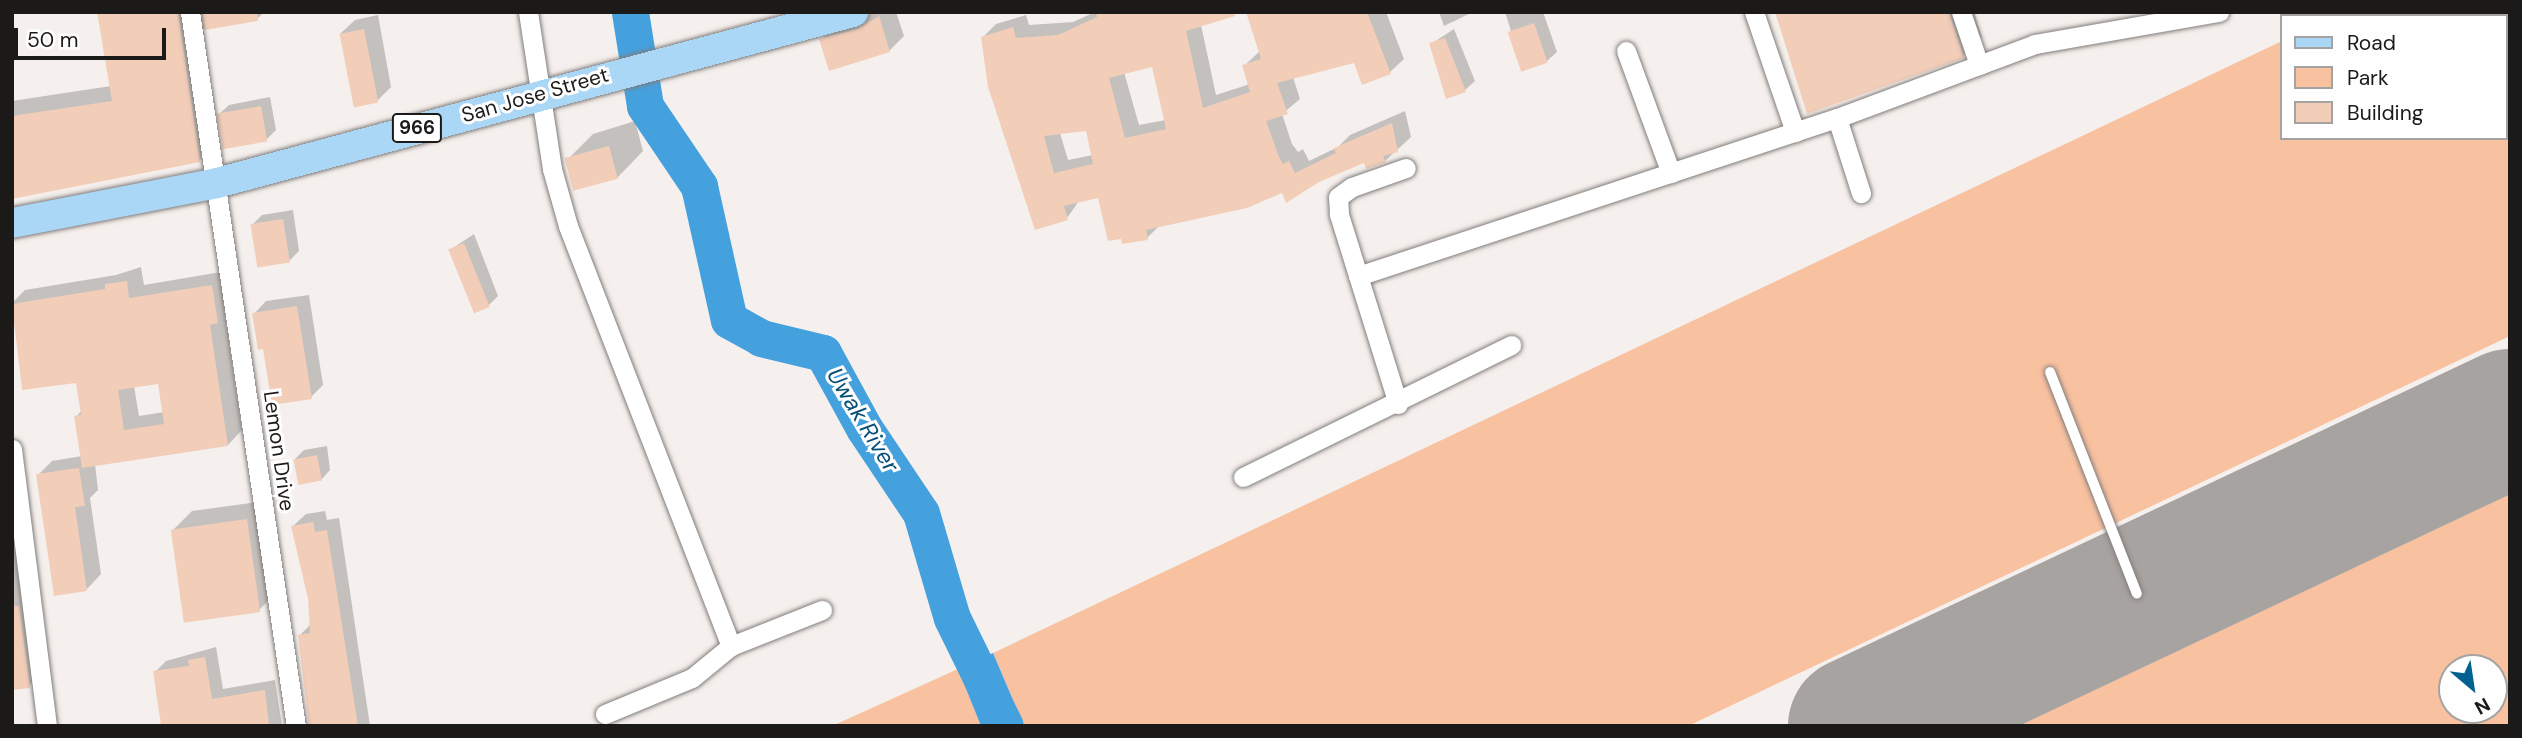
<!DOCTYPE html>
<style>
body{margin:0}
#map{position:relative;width:2522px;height:738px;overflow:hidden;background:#f5f0ed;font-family:"DM Sans",sans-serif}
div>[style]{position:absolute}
.green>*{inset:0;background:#f8c1a0}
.water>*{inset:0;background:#45a1de}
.shadow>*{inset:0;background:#0003}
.river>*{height:37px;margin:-18.5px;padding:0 18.5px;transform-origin:18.5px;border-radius:18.5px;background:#45a1de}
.runway>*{height:138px;margin:-69px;padding:0 69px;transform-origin:69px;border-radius:69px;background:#a7a3a0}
.building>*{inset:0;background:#f2ceb9;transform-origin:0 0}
.roads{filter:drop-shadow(0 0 2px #827d7b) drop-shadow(0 0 2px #827d7b)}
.lane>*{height:10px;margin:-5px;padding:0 5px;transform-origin:5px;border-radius:5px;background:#fff}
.street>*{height:19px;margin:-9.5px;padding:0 9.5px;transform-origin:9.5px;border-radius:9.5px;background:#fff}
.primary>*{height:30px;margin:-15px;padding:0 15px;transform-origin:15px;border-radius:15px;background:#abd7f7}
span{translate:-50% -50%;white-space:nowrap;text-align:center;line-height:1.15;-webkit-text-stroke:6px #fffefe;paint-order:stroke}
.shield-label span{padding:2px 5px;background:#fffefe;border:2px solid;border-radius:5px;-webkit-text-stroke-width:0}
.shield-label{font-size:19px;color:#1c1a19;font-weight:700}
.street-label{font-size:21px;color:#1c1a19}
.water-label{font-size:23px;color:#044f77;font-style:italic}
.frame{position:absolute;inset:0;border:14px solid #1c1a19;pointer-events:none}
.legend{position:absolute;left:2280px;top:14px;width:228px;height:126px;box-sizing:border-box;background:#fffefe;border:2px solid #a4a3a2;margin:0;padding:9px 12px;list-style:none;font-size:21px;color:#1c1a19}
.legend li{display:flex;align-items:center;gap:14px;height:35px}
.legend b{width:35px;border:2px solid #a4a3a2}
.north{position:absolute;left:2438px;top:654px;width:70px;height:70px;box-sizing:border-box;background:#fffefe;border:2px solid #a4a3a2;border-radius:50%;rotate:151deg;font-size:19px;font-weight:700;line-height:28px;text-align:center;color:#1c1a19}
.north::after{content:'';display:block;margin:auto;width:24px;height:32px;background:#036191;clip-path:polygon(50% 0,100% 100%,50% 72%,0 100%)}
.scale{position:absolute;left:14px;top:28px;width:152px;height:32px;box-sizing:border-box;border:4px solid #1c1a19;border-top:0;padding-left:9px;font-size:21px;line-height:24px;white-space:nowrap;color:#1c1a19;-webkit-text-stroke:5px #fffefe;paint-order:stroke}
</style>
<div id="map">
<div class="green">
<i style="clip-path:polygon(2342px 12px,2510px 12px,2510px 336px,1688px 726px,1024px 726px,993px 653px,2282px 41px,2282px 138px,2506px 138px,2506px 16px,2335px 16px)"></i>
<i style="clip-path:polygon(evenodd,2510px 494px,2510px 726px,2018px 726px,2510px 494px,2452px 668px,2494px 668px,2494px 710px,2452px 710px,2452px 668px)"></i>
<i style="clip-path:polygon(958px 669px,981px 726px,832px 726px)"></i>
</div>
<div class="water">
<i style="clip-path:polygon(993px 653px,1024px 726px,981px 726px,958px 669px)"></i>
</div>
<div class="shadow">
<i style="clip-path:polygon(99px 12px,264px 12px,257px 19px,203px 29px,218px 142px,199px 161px,12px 197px,12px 101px,111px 86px)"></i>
<i style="clip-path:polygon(878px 12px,896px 12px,904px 36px,889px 51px,821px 40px,836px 25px)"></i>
<i style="clip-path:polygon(evenodd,1095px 12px,1227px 12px,1201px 25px,1216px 95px,1250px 84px,1244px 66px,1260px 51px,1247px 12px,1386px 12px,1404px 59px,1390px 72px,1363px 83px,1355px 61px,1293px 77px,1300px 99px,1282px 114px,1292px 144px,1298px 152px,1303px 149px,1309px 161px,1338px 147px,1350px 135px,1405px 111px,1411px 137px,1385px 161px,1365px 161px,1282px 191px,1160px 225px,1147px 238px,1099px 196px,1079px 201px,1067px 218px,982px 38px,996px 24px,1026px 15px,1029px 25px,1073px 22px,1095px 12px,1153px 65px,1166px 120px,1139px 125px,1124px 72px,1153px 65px,1095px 12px,1087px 129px,1093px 155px,1068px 160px,1060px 133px,1087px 129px)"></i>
<i style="clip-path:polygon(1439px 12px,1473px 12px,1444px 26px)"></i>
<i style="clip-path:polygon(1505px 12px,1543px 12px,1557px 52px,1547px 61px,1523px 69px)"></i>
<i style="clip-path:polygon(1776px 12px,1974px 12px,1982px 37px,1963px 56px)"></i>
<i style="clip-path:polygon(378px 15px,391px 87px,377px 101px,340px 34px,355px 20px)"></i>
<i style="clip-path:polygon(1454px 29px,1475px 81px,1465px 90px,1431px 44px)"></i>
<i style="clip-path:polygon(270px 97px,276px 130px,266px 140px,219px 114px,229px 105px)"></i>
<i style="clip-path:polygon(635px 121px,643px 151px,617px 178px,567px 160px,593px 134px)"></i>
<i style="clip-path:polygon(293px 210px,299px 251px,289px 261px,252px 225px,262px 215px)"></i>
<i style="clip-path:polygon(474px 234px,498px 296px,489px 305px,450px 250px)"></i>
<i style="clip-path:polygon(evenodd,141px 267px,144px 285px,227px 271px,232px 307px,225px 314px,242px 430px,228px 445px,95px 464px,98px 490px,90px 498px,101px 574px,87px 589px,38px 475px,52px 461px,82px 456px,76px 417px,82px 410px,78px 382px,23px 388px,12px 303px,25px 290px,116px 275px,141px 267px,160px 382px,164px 412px,139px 416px,134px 386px,160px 382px)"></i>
<i style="clip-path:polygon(309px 295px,323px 385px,311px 397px,265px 347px,254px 314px,266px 301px)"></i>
<i style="clip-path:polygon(327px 446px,330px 470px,321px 480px,295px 459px,304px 450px)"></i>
<i style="clip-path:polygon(12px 462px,48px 667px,29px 686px,12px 688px)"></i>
<i style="clip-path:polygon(265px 501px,278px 591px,259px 610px,173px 530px,192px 511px)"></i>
<i style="clip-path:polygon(325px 511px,327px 520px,339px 518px,370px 726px,311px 726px,300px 635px,311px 624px,310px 599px,293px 526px,306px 514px)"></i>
<i style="clip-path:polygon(216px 647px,223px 689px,275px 680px,282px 726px,163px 726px,155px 672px,166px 661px)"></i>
</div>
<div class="river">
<i style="left:630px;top:12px;width:95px;rotate:80.9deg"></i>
<i style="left:645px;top:106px;width:97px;rotate:56deg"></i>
<i style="left:699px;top:186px;width:137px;rotate:77.4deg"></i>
<i style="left:729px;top:320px;width:37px;rotate:29deg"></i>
<i style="left:761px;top:338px;width:64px;rotate:13.6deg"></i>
<i style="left:823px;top:353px;width:85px;rotate:61.3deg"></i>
<i style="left:864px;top:428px;width:102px;rotate:56.2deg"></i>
<i style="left:921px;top:513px;width:109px;rotate:73.6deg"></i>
<i style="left:952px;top:618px;width:120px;rotate:63.9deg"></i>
</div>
<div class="runway">
<i style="left:1857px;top:726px;width:722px;rotate:-25.25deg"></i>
</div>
<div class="building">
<i style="clip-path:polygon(97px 12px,178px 12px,200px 162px,12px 199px,12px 116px,112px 101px)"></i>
<i style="clip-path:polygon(202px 12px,257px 12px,258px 21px,205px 30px)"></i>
<i style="clip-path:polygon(evenodd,1096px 12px,1234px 12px,1235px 16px,1186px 31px,1203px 108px,1250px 92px,1242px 65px,1261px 59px,1246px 12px,1367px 12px,1391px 74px,1362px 85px,1354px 63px,1277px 83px,1288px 114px,1266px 121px,1279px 157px,1283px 164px,1289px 161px,1295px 173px,1336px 153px,1334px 148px,1392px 123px,1398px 152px,1383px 156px,1386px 162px,1366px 169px,1364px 163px,1319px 182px,1286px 203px,1282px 193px,1247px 208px,1146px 230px,1148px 240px,1122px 244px,1121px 239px,1108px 241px,1098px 198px,1064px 206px,1068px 220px,1035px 230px,988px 87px,981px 37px,1013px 27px,1016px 38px,1058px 35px,1097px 17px,1096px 12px,1152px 67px,1166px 129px,1125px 138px,1109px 78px,1152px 67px,1096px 12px,1086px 131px,1093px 164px,1054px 173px,1044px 136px,1086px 131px)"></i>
<i style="clip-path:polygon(1775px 12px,1949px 12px,1964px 58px,1807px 114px)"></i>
<i style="clip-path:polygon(879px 16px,890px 52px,829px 71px,819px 39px,858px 29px)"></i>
<i style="left:1534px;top:23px;width:42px;height:28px;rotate:71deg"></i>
<i style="left:364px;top:29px;width:75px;height:25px;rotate:79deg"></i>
<i style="clip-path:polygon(1445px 38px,1466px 92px,1446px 99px,1429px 43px)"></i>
<i style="left:261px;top:106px;width:36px;height:45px;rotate:80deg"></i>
<i style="left:609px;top:146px;width:34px;height:46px;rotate:75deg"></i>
<i style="left:283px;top:219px;width:44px;height:33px;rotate:81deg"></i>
<i style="left:464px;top:243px;width:69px;height:17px;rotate:68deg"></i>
<i style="clip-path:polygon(evenodd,127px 281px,129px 298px,212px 285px,218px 323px,210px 325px,228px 446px,82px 468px,74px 416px,81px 415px,76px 383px,22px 390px,12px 304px,105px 289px,105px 284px,127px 281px,158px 384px,164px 424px,124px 430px,118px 390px,158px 384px)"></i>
<i style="clip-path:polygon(297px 306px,312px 399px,272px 405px,263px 349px,258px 350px,252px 313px)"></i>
<i style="left:317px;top:455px;width:26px;height:24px;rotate:79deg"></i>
<i style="clip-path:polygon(79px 468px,85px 506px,75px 507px,87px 591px,54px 596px,36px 474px)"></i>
<i style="left:247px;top:519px;width:94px;height:77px;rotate:82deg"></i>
<i style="clip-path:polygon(313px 522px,315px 532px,327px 530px,358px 726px,309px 726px,298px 635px,310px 633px,308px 599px,291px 526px)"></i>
<i style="clip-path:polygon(12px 606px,19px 606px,30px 688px,12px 690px)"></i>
<i style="clip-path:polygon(205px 657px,212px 699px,265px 690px,269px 726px,161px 726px,153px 671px,189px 666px,188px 660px)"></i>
</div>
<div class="roads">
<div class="lane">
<i style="left:2050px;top:372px;width:238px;rotate:68.6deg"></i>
</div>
<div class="street">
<i style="left:190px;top:12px;width:722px;rotate:81.56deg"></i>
<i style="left:528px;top:12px;width:159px;rotate:81.3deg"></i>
<i style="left:552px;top:169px;width:59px;rotate:74.3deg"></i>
<i style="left:568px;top:226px;width:451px;rotate:68.8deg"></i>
<i style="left:1754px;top:12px;width:127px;rotate:71.1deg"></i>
<i style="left:1961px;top:12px;width:56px;rotate:71.2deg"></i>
<i style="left:1626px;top:51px;width:130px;rotate:69.8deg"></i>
<i style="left:1837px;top:118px;width:79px;rotate:72.3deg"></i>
<i style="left:1358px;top:276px;width:504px;rotate:-18.26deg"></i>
<i style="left:1837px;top:118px;width:211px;rotate:-20.5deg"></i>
<i style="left:2035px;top:44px;width:187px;rotate:-9.9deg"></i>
<i style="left:1398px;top:404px;width:199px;rotate:-107.3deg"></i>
<i style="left:1339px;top:214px;width:17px;rotate:-93deg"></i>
<i style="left:1338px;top:197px;width:17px;rotate:-36deg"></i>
<i style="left:1352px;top:187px;width:57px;rotate:-19.4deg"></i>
<i style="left:12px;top:449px;width:279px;rotate:82.8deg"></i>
<i style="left:1243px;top:477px;width:299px;rotate:-26.2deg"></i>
<i style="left:605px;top:714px;width:94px;rotate:-22.5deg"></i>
<i style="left:692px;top:678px;width:50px;rotate:-39.4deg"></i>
<i style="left:731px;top:646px;width:98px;rotate:-21.6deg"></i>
</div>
<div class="primary">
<i style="left:12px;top:223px;width:209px;rotate:-11deg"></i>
<i style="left:217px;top:183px;width:659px;rotate:-15.05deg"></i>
</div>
</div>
<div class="shield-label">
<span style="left:417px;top:128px">966</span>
</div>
<div class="street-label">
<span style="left:535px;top:95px;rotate:-16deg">San Jose Street</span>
<span style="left:279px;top:451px;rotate:82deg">Lemon Drive</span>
</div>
<div class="water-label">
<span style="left:863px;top:420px;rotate:59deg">Uwak River</span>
</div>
<div class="frame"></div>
<ul class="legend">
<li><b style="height:9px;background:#abd7f7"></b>Road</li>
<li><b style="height:19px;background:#f8c1a0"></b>Park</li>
<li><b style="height:19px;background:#f2ceb9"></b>Building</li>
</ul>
<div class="north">N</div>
<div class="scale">50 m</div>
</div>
